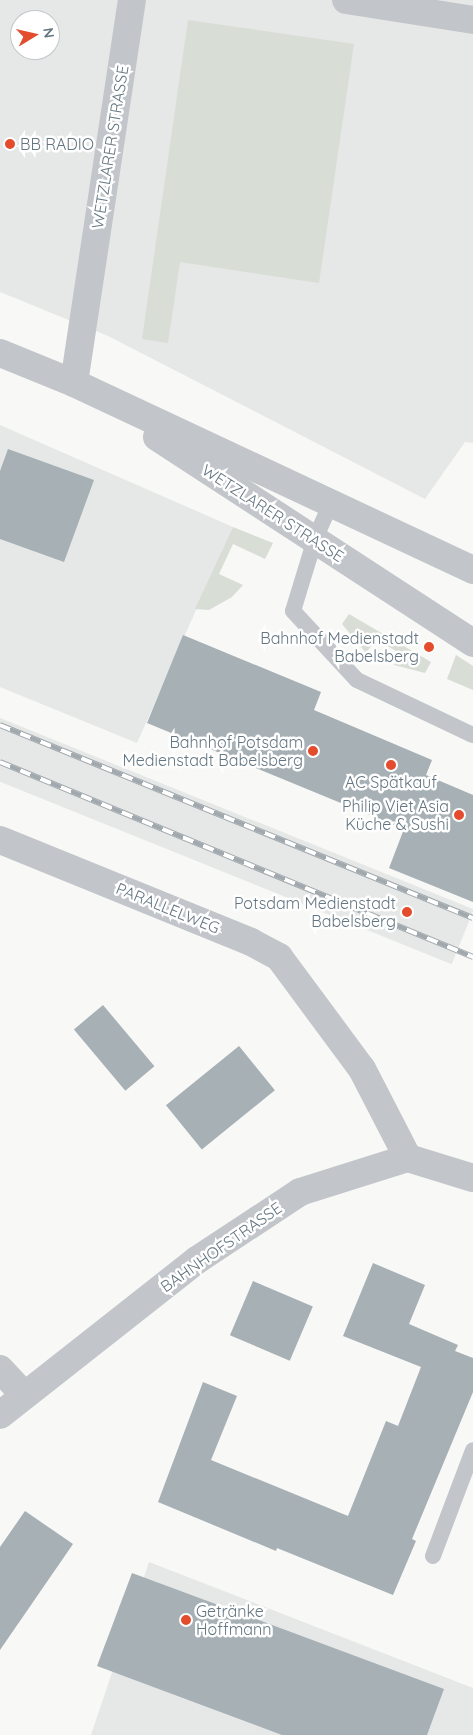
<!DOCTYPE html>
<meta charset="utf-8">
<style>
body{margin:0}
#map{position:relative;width:473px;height:1735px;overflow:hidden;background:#f8f8f6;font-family:Quicksand,sans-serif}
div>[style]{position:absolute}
.built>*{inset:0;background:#e6e8e7;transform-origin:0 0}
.green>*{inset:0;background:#d8ddd5}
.building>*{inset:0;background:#a6b0b5;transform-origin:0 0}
.service>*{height:16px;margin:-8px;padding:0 8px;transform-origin:8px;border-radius:8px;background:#c2c6ca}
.minor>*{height:28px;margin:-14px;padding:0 14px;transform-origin:14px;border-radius:14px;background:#c2c6ca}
.tertiary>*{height:28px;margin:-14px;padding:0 14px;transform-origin:14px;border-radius:14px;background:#c2c6ca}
.rail>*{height:5.5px;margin-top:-2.75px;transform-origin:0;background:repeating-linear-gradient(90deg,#fff 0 11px,#a1a9ae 0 22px);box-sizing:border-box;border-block:1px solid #a1a9ae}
.dots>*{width:14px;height:14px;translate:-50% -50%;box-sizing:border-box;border:2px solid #fff;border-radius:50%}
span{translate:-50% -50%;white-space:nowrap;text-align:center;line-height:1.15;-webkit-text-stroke:5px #fff;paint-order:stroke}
.poi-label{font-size:16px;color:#647681}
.left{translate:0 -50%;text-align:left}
.right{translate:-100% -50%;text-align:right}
.street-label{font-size:16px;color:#647681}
.north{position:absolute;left:10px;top:10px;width:50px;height:50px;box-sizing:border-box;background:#fff;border:1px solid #c1c8cd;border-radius:50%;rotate:81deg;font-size:14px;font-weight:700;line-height:20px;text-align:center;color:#647681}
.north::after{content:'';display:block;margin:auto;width:18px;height:22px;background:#e34c2c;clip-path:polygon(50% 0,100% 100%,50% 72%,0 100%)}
</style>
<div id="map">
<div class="built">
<i style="clip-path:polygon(evenodd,0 0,473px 0,473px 443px,465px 442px,425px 499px,108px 336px,0 292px,0 0,20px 20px,50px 20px,50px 50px,20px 50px,20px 20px)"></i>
<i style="clip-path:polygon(0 425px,233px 527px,137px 743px,0 687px)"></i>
<i style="left:0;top:718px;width:511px;height:59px;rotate:22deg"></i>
<i style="clip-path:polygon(149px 1562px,473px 1688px,473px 1735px,91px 1735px)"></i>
</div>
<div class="green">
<i style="clip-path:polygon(188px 20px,354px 44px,319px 283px,180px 262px,168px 343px,142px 339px)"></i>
<i style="clip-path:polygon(233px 527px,273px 543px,265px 559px,233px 544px,219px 574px,243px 585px,232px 597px,209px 610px,195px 609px)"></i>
<i style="clip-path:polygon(349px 614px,431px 662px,425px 673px,394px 665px,401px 654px,376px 639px,366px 653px,342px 624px)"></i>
<i style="clip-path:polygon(456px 655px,473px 666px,473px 690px,447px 679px)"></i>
</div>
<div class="building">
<i style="clip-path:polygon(8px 449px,94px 480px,64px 562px,0 539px,0 471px)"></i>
<i style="clip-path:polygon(183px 635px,321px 692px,314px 710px,432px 760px,426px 775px,473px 795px,473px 902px,389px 868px,404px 829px,147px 723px)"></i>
<i style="left:103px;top:1005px;width:80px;height:38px;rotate:50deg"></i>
<i style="left:239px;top:1046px;width:57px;height:94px;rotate:51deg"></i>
<i style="clip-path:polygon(373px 1263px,425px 1285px,409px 1324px,458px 1345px,455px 1351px,473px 1358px,473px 1392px,412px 1539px,416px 1541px,393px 1595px,277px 1548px,276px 1551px,158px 1502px,203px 1382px,237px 1396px,211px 1460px,348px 1516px,386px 1421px,398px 1426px,421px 1367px,343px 1336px)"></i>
<i style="left:253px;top:1281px;width:65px;height:59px;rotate:23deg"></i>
<i style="clip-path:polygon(25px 1511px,73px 1544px,0 1650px,0 1547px)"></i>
<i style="clip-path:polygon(132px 1573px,444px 1689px,427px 1735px,282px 1735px,97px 1666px)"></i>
</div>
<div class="service">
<i style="left:331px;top:503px;width:39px;rotate:114deg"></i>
<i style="left:315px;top:539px;width:75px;rotate:107deg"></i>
<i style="left:293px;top:611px;width:94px;rotate:47.2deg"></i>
<i style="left:357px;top:680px;width:128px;rotate:25.4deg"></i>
<i style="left:433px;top:1556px;width:113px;rotate:-69.3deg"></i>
</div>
<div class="minor">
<i style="left:346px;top:0;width:129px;rotate:8.9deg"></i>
<i style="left:74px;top:383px;width:387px;rotate:-81.4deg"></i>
<i style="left:0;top:840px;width:271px;rotate:22.1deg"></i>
<i style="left:251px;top:942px;width:32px;rotate:28deg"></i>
<i style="left:279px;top:957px;width:139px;rotate:53.5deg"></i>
<i style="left:362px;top:1069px;width:100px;rotate:62.7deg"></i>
<i style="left:0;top:1369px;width:35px;rotate:47deg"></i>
<i style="left:0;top:1415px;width:251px;rotate:-38.2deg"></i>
<i style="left:197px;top:1260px;width:123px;rotate:-33.4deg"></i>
<i style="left:300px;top:1192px;width:113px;rotate:-17.5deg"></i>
<i style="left:408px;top:1158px;width:68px;rotate:17.1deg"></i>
</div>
<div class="tertiary">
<i style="left:0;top:353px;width:80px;rotate:22.1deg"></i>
<i style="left:74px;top:383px;width:441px;rotate:25.1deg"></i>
<i style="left:157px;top:437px;width:377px;rotate:33.1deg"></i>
</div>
<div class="rail">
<i style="left:0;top:725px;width:511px;rotate:22.2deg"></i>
<i style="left:0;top:762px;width:512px;rotate:22.4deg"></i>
</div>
<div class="dots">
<i style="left:10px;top:144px;background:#e34c2c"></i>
<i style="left:429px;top:647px;background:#e34c2c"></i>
<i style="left:313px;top:751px;background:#e34c2c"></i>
<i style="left:391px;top:765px;background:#e34c2c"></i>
<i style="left:459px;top:815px;background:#e34c2c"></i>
<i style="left:407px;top:912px;background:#e34c2c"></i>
<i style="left:186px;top:1620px;background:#e34c2c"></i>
</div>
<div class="poi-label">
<span class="left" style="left:20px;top:144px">BB RADIO</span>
<span class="right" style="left:419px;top:647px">Bahnhof Medienstadt<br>Babelsberg</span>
<span class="right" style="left:303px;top:751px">Bahnhof Potsdam<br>Medienstadt Babelsberg</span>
<span style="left:391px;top:782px">AC Spätkauf</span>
<span class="right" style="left:449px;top:815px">Philip Viet Asia<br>Küche &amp; Sushi</span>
<span class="right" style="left:396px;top:912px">Potsdam Medienstadt<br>Babelsberg</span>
<span class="left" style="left:196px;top:1620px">Getränke<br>Hoffmann</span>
</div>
<div class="street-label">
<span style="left:110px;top:147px;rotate:-81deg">WETZLARER STRASSE</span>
<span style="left:273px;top:513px;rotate:33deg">WETZLARER STRASSE</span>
<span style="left:168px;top:908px;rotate:22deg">PARALLELWEG</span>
<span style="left:221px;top:1247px;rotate:-35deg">BAHNHOFSTRASSE</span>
</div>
<div class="north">N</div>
</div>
